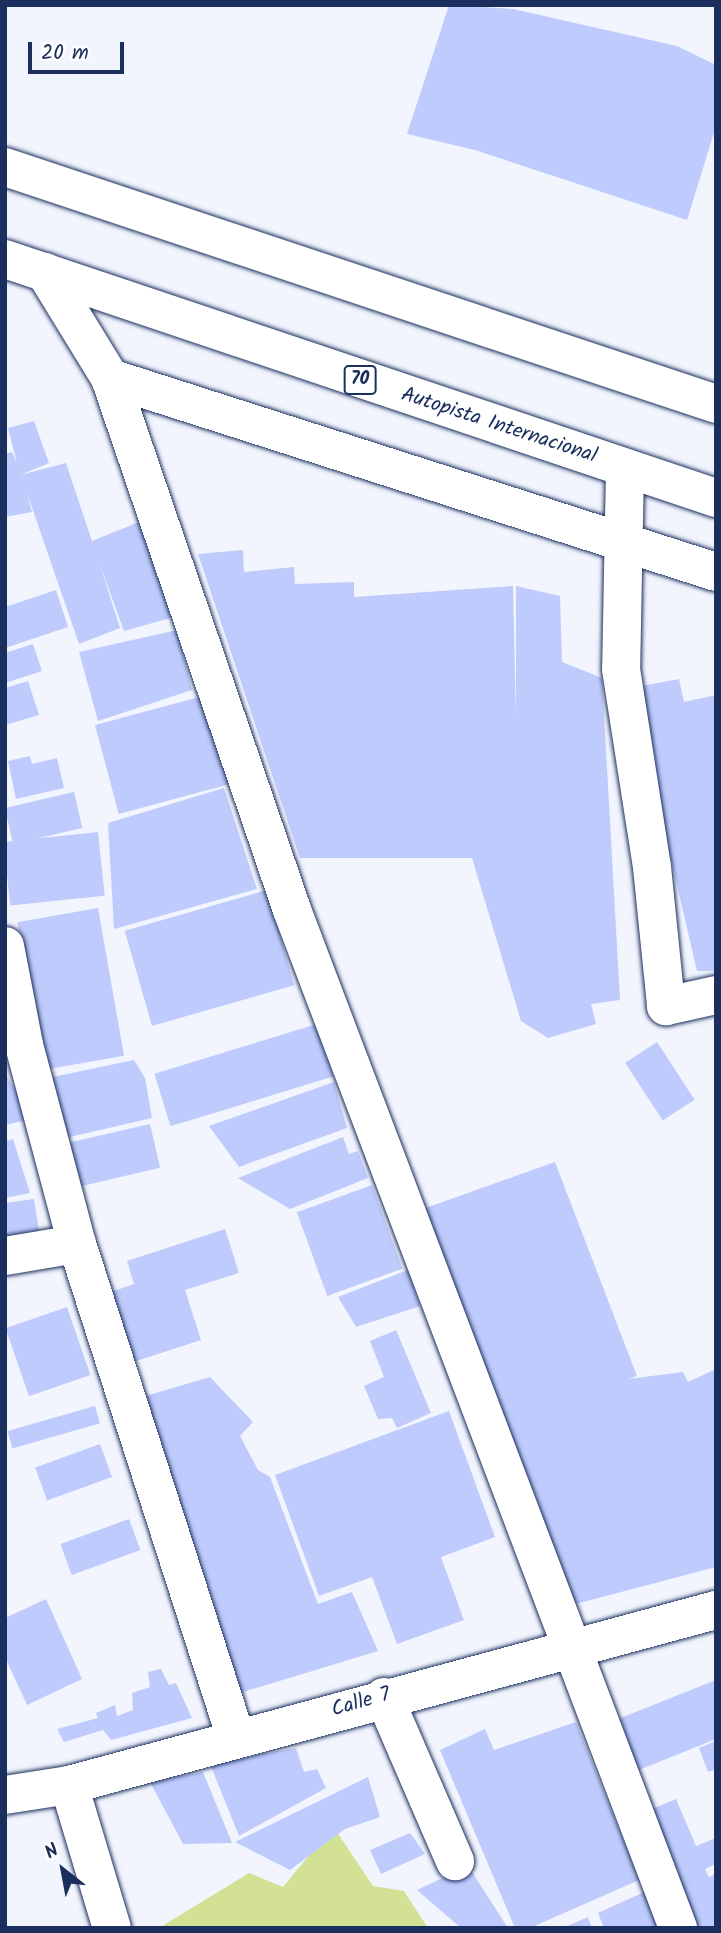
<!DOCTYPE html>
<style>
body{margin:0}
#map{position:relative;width:721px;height:1933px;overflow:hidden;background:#f2f5fe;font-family:Kalam,sans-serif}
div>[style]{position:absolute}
.green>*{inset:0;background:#d3e194}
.building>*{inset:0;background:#bfcbfc;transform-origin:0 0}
.roads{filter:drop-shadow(0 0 2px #1b2f5e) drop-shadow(0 0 2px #1b2f5e)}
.minor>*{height:38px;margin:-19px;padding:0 19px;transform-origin:19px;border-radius:19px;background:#fff}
.highway>*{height:38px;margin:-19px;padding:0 19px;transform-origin:19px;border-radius:19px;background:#fff}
span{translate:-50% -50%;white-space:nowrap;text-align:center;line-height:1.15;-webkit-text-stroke:6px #fff;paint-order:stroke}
.shield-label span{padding:2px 5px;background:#fff;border:2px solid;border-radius:5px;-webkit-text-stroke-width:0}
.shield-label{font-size:19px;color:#1b2f5e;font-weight:700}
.street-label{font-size:21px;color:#1b2f5e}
.frame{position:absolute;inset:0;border:7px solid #1b2f5e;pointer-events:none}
.north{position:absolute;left:28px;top:1835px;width:70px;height:70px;-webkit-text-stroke:5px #fff;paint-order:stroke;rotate:329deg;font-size:19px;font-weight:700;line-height:28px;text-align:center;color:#1b2f5e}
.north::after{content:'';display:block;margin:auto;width:24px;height:32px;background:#1b2f5e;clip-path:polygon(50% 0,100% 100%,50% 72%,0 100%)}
.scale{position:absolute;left:28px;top:42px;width:96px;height:32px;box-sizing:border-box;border:4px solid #1b2f5e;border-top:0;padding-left:9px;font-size:21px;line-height:24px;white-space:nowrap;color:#1b2f5e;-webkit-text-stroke:5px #fff;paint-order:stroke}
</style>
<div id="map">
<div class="green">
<i style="clip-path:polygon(333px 1826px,373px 1886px,404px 1891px,428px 1928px,159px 1928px,249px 1873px,283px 1887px)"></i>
</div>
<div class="building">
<i style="clip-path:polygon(449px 5px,513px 9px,677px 46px,716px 65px,716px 126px,687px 220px,475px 150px,407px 134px)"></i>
<i style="clip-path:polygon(34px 421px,49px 463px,20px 475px,66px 463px,92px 541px,139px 522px,174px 617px,124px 631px,100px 565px,120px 628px,79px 644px,27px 493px,32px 512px,5px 517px,5px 454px,12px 452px,17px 464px,8px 428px)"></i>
<i style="clip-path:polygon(243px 550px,244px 572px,294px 567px,295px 584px,354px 582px,354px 597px,513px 586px,516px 717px,516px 586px,560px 596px,562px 662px,602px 678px,620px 1000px,591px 1004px,596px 1024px,548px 1038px,521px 1021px,472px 858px,300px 858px,198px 554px)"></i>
<i style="clip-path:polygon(56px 590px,68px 627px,5px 648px,5px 607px)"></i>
<i style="clip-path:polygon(177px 630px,192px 690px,98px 721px,79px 652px)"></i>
<i style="clip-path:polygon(33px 644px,42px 671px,5px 683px,5px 653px)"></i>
<i style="clip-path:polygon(679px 679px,684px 702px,716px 695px,716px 971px,697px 971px,631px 688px)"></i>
<i style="clip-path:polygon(28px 681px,39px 715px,5px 725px,5px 688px)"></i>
<i style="left:207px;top:695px;width:92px;height:116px;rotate:75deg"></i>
<i style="clip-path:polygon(30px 756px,32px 764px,57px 758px,64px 788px,16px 799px,8px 761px)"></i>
<i style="clip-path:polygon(224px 788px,257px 889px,114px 929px,108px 823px)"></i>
<i style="left:74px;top:792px;width:37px;height:71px;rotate:77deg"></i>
<i style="left:98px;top:832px;width:64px;height:95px;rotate:84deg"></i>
<i style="left:267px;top:890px;width:99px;height:148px;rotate:74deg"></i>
<i style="left:98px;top:908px;width:150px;height:82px;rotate:80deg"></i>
<i style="left:317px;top:1024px;width:55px;height:170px;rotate:73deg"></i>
<i style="left:657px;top:1042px;width:69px;height:38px;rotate:57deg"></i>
<i style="clip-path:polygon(134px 1060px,145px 1078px,152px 1118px,61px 1139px,48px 1078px)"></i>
<i style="clip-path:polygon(5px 1073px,32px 1119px,5px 1125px)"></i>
<i style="clip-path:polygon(334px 1082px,347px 1128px,239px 1167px,209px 1126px)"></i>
<i style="left:150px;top:1124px;width:45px;height:87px;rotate:77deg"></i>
<i style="clip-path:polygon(343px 1137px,349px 1154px,358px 1151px,368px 1178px,290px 1209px,238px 1178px)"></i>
<i style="clip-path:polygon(13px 1139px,30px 1193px,5px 1198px,5px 1141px)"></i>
<i style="clip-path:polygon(555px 1162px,637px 1376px,628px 1379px,683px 1372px,688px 1382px,716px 1369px,716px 1567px,564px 1607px,423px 1209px)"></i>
<i style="left:372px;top:1185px;width:89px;height:80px;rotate:70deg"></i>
<i style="clip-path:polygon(34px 1199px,40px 1237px,5px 1242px,5px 1203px)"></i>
<i style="clip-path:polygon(225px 1229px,239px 1273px,185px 1290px,201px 1340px,121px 1366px,99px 1296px,134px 1284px,127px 1261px)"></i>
<i style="clip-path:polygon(408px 1270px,420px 1306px,356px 1327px,338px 1297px)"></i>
<i style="left:67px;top:1307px;width:72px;height:65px;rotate:71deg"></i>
<i style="clip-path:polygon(396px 1330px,431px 1413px,397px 1428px,392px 1418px,378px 1419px,364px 1386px,384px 1377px,370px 1341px)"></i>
<i style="clip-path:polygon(210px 1377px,253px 1422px,240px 1436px,258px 1470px,270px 1477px,318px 1604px,352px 1592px,378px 1651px,233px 1695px,132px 1400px)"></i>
<i style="left:95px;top:1406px;width:18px;height:91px;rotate:74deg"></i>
<i style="clip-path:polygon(449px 1411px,495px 1537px,441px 1557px,464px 1620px,397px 1644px,372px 1577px,319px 1596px,275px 1475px)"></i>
<i style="left:100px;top:1444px;width:35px;height:69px;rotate:70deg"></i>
<i style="left:129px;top:1519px;width:33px;height:73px;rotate:70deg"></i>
<i style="clip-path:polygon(46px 1599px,82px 1679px,27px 1705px,5px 1657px,5px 1618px)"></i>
<i style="clip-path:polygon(161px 1669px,169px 1685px,176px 1683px,192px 1718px,111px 1740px,103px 1730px,64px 1742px,57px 1729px,98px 1718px,96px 1713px,115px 1705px,117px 1716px,133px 1710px,132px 1693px,150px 1687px,148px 1672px)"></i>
<i style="clip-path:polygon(716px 1680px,716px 1739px,634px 1772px,613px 1721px)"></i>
<i style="clip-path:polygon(576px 1722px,639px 1880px,530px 1928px,515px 1928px,440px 1750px,485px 1729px,494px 1750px)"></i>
<i style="clip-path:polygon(716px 1741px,716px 1769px,708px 1772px,699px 1748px)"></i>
<i style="clip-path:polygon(296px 1748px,304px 1772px,317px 1769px,326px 1788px,239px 1836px,210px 1764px)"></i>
<i style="clip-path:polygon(203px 1772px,232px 1843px,183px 1844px,150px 1782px)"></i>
<i style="clip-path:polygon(368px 1777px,380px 1817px,345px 1829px,290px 1870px,235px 1842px)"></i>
<i style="clip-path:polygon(676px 1799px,696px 1846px,716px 1838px,716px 1864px,705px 1869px,709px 1877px,716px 1874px,716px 1928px,696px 1928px,647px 1811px)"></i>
<i style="clip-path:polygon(410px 1833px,425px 1854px,381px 1874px,370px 1850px)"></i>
<i style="clip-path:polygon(468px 1866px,508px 1928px,461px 1928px,417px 1890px)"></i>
<i style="clip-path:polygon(644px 1892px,659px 1928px,604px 1928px,598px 1913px)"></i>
<i style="clip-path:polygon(588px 1917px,592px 1928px,563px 1928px)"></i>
</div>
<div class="roads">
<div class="minor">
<i style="left:45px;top:272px;width:124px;rotate:58.5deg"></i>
<i style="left:110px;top:378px;width:636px;rotate:17.75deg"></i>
<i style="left:110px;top:378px;width:562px;rotate:71.11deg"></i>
<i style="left:292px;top:910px;width:1089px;rotate:69.23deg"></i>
<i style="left:625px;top:468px;width:201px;rotate:91.1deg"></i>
<i style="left:621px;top:669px;width:200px;rotate:81.1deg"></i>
<i style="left:652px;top:867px;width:140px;rotate:84.2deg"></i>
<i style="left:666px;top:1006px;width:51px;rotate:-12.4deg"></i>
<i style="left:5px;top:946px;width:101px;rotate:79.1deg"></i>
<i style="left:24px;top:1045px;width:206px;rotate:75.1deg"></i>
<i style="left:77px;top:1244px;width:519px;rotate:72.16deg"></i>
<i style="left:5px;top:1256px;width:73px;rotate:-9.5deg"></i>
<i style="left:384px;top:1697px;width:179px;rotate:66.6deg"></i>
<i style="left:69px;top:1785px;width:149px;rotate:73.3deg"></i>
<i style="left:5px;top:1795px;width:65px;rotate:-8.9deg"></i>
<i style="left:69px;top:1785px;width:670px;rotate:-15.14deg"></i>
</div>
<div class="highway">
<i style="left:5px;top:167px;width:749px;rotate:18.43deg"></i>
<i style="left:5px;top:259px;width:750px;rotate:18.58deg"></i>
</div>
</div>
<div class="shield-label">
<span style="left:360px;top:380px">70</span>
</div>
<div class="street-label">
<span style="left:499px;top:426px;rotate:18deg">Autopista Internacional</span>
<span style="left:361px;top:1703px;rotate:-16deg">Calle 7</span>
</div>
<div class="frame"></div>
<div class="north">N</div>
<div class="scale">20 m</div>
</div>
